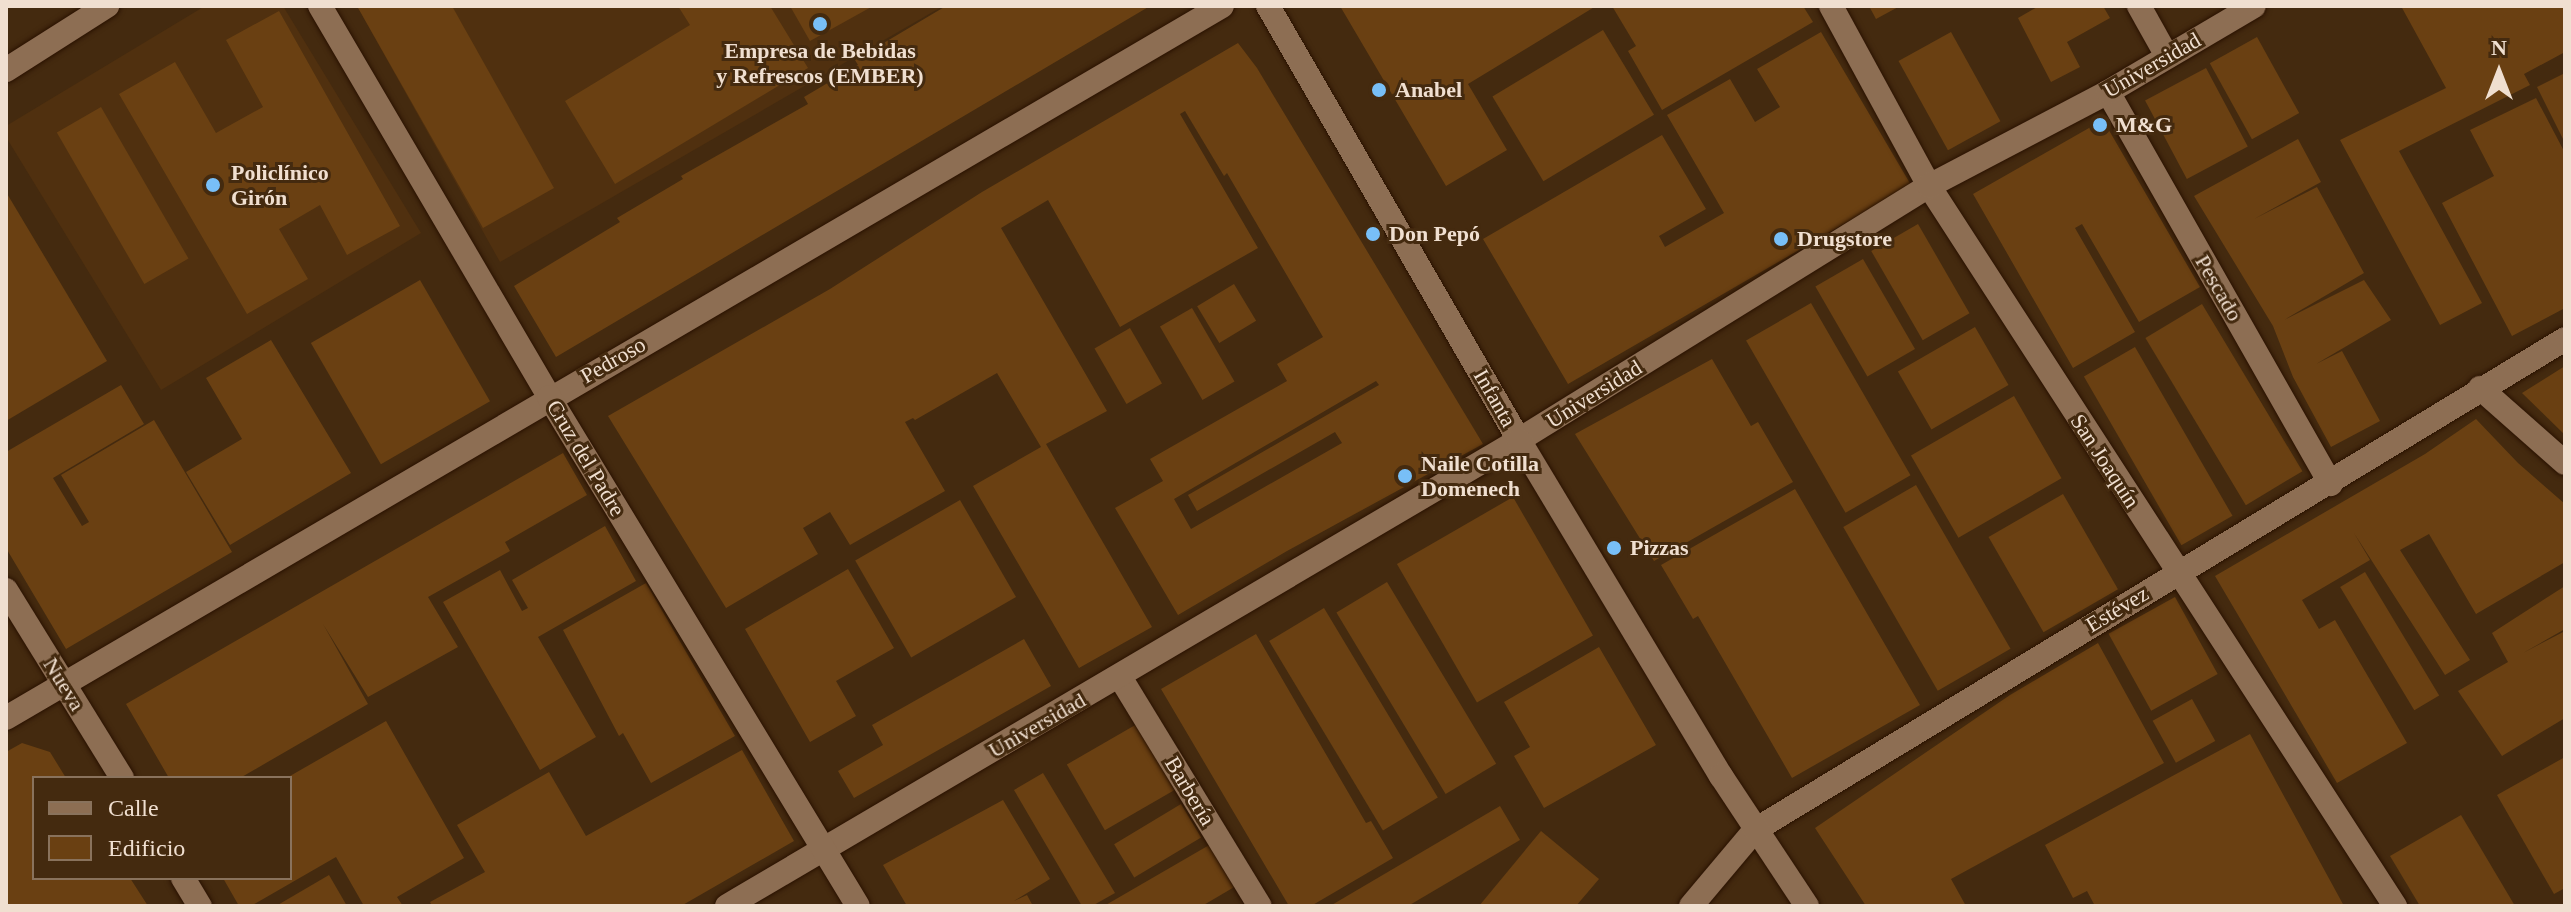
<!DOCTYPE html>
<meta charset="utf-8">
<style>
body{margin:0}
#map{position:relative;width:2571px;height:912px;overflow:hidden;background:#442a0f;font-family:"Times New Roman",serif}
div>[style]{position:absolute}
.built>*{inset:0;background:#50300f}
.building>*{inset:0;background:#6a4012;transform-origin:0 0}
.roads{filter:drop-shadow(0 0 2px #2a1200) drop-shadow(0 0 2px #2a1200)}
.street>*{height:24px;margin:-12px;padding:0 12px;transform-origin:12px;border-radius:12px;background:#8d6e53}
.secondary>*{height:24px;margin:-12px;padding:0 12px;transform-origin:12px;border-radius:12px;background:#8d6e53}
.dots>*{width:22px;height:22px;translate:-50% -50%;box-sizing:border-box;border:4px solid #442a0f;border-radius:50%}
span{translate:-50% -50%;white-space:nowrap;text-align:center;line-height:1.15;-webkit-text-stroke:6px #442a0f;paint-order:stroke}
.poi-label{font-size:22px;color:#f0dfd0;font-weight:700}
.left{translate:0 -50%;text-align:left}
.street-label{font-size:22px;color:#f0dfd0}
.frame{position:absolute;inset:0;border:8px solid #f0dfd0;pointer-events:none}
.legend{position:absolute;left:32px;top:776px;width:260px;height:104px;box-sizing:border-box;background:#442a0f;border:2px solid #89725c;margin:0;padding:10px 14px;list-style:none;font-size:24px;color:#f0dfd0}
.legend li{display:flex;align-items:center;gap:16px;height:40px}
.legend b{width:40px;border:2px solid #89725c}
.north{position:absolute;left:2459px;top:32px;width:80px;height:80px;-webkit-text-stroke:6px #442a0f;paint-order:stroke;rotate:0deg;font-size:22px;font-weight:700;line-height:32px;text-align:center;color:#f0dfd0}
.north::after{content:'';display:block;margin:auto;width:28px;height:36px;background:#f0dfd0;clip-path:polygon(50% 0,100% 100%,50% 72%,0 100%)}
</style>
<div id="map">
<div class="built">
<i style="clip-path:polygon(205px 6px,283px 6px,421px 233px,161px 390px,6px 137px,6px 126px)"></i>
<i style="clip-path:polygon(357px 6px,943px 6px,500px 262px)"></i>
</div>
<div class="building">
<i style="clip-path:polygon(357px 6px,452px 6px,554px 188px,483px 228px)"></i>
<i style="clip-path:polygon(678px 6px,770px 6px,808px 68px,615px 184px,565px 101px,690px 25px)"></i>
<i style="clip-path:polygon(790px 6px,873px 6px,810px 41px)"></i>
<i style="clip-path:polygon(946px 6px,1150px 6px,556px 357px,514px 286px,620px 222px,617px 218px,683px 179px,681px 176px,808px 104px,804px 97px,858px 65px,855px 60px)"></i>
<i style="clip-path:polygon(1340px 6px,1596px 6px,1468px 84px,1507px 150px,1446px 186px)"></i>
<i style="clip-path:polygon(1612px 6px,1803px 6px,1813px 22px,1662px 110px,1628px 51px,1636px 46px)"></i>
<i style="clip-path:polygon(1869px 6px,1900px 6px,1876px 19px)"></i>
<i style="clip-path:polygon(2039px 6px,2103px 6px,2110px 18px,2067px 42px,2080px 67px,2051px 82px,2018px 18px)"></i>
<i style="clip-path:polygon(2401px 6px,2565px 6px,2565px 52px,2524px 74px,2530px 85px,2399px 151px,2482px 303px,2440px 325px,2340px 140px,2446px 88px)"></i>
<i style="clip-path:polygon(279px 11px,400px 226px,347px 255px,320px 205px,279px 229px,308px 279px,247px 314px,119px 94px,175px 62px,216px 133px,263px 107px,226px 40px)"></i>
<i style="left:1603px;top:30px;width:99px;height:129px;rotate:59deg"></i>
<i style="clip-path:polygon(1821px 32px,1911px 185px,1568px 384px,1483px 239px,1662px 135px,1706px 209px,1659px 236px,1665px 247px,1724px 213px,1667px 115px,1730px 79px,1755px 122px,1780px 107px,1757px 69px)"></i>
<i style="left:1951px;top:32px;width:102px;height:60px;rotate:61deg"></i>
<i style="left:2257px;top:37px;width:87px;height:54px;rotate:61deg"></i>
<i style="clip-path:polygon(evenodd,1238px 43px,1257px 68px,1483px 444px,1287px 551px,1178px 615px,1115px 508px,1163px 481px,1150px 459px,1287px 381px,1277px 364px,1323px 337px,1227px 173px,1224px 176px,1185px 111px,1180px 114px,1258px 248px,1120px 327px,1048px 200px,1001px 228px,1107px 411px,1046px 444px,1152px 627px,1079px 668px,973px 486px,1041px 447px,997px 373px,915px 420px,913px 418px,905px 422px,945px 491px,850px 545px,830px 512px,803px 528px,818px 554px,726px 608px,608px 416px,830px 289px,982px 192px,1238px 43px,1376px 381px,1379px 385px,1188px 495px,1197px 511px,1335px 432px,1342px 443px,1191px 529px,1174px 499px,1376px 381px)"></i>
<i style="left:2206px;top:68px;width:89px;height:69px;rotate:62deg"></i>
<i style="clip-path:polygon(2565px 73px,2565px 143px,2537px 87px)"></i>
<i style="clip-path:polygon(2536px 98px,2565px 153px,2565px 308px,2512px 336px,2442px 203px,2494px 176px,2470px 130px)"></i>
<i style="left:101px;top:107px;width:175px;height:51px;rotate:60deg"></i>
<i style="clip-path:polygon(2103px 120px,2200px 287px,2139px 322px,2082px 224px,2075px 228px,2135px 332px,2073px 368px,1973px 194px)"></i>
<i style="clip-path:polygon(2298px 139px,2321px 182px,2254px 219px,2317px 187px,2364px 273px,2284px 320px,2364px 280px,2391px 320px,2316px 364px,2342px 351px,2380px 421px,2331px 447px,2293px 377px,2273px 326px,2194px 196px)"></i>
<i style="clip-path:polygon(6px 192px,107px 361px,6px 421px)"></i>
<i style="left:1918px;top:224px;width:103px;height:54px;rotate:60deg"></i>
<i style="left:1863px;top:259px;width:104px;height:55px;rotate:60deg"></i>
<i style="left:420px;top:280px;width:140px;height:126px;rotate:60deg"></i>
<i style="left:1234px;top:284px;width:43px;height:43px;rotate:59deg"></i>
<i style="left:1811px;top:303px;width:199px;height:75px;rotate:60deg"></i>
<i style="left:2202px;top:304px;width:195px;height:66px;rotate:59deg"></i>
<i style="left:1192px;top:308px;width:85px;height:37px;rotate:60deg"></i>
<i style="left:1975px;top:327px;width:67px;height:89px;rotate:60deg"></i>
<i style="left:1130px;top:328px;width:64px;height:41px;rotate:60deg"></i>
<i style="clip-path:polygon(271px 340px,351px 473px,230px 545px,186px 472px,242px 439px,206px 378px)"></i>
<i style="left:2135px;top:347px;width:195px;height:59px;rotate:60deg"></i>
<i style="clip-path:polygon(1712px 359px,1751px 426px,1758px 422px,1793px 482px,1654px 561px,1575px 434px)"></i>
<i style="clip-path:polygon(2565px 366px,2565px 435px,2522px 393px)"></i>
<i style="clip-path:polygon(121px 385px,144px 424px,53px 478px,82px 526px,89px 522px,61px 475px,154px 420px,232px 552px,66px 649px,6px 548px,6px 452px)"></i>
<i style="left:2014px;top:396px;width:95px;height:119px;rotate:60deg"></i>
<i style="clip-path:polygon(2476px 419px,2518px 463px,2565px 504px,2565px 562px,2476px 614px,2429px 534px,2400px 550px,2470px 660px,2445px 675px,2354px 533px,2370px 560px,2302px 600px,2319px 629px,2335px 620px,2407px 743px,2337px 783px,2215px 576px,2425px 454px)"></i>
<i style="clip-path:polygon(563px 453px,587px 495px,505px 542px,510px 551px,428px 597px,458px 647px,368px 697px,323px 624px,368px 704px,240px 778px,169px 778px,126px 704px)"></i>
<i style="left:1916px;top:485px;width:189px;height:84px;rotate:60deg"></i>
<i style="clip-path:polygon(1795px 489px,1920px 705px,1792px 778px,1698px 616px,1693px 619px,1661px 565px)"></i>
<i style="left:2063px;top:494px;width:110px;height:86px;rotate:60deg"></i>
<i style="left:1513px;top:497px;width:160px;height:134px;rotate:60deg"></i>
<i style="left:960px;top:500px;width:112px;height:121px;rotate:60deg"></i>
<i style="clip-path:polygon(605px 526px,636px 581px,538px 637px,596px 737px,540px 770px,443px 602px,500px 570px,522px 611px,528px 608px,512px 580px)"></i>
<i style="clip-path:polygon(848px 569px,894px 648px,836px 681px,856px 716px,810px 742px,745px 629px)"></i>
<i style="left:2365px;top:572px;width:144px;height:29px;rotate:59deg"></i>
<i style="left:1387px;top:582px;width:212px;height:59px;rotate:59deg"></i>
<i style="clip-path:polygon(646px 583px,735px 736px,651px 783px,623px 733px,619px 736px,563px 630px)"></i>
<i style="clip-path:polygon(2565px 586px,2565px 629px,2523px 653px,2565px 631px,2565px 718px,2502px 756px,2458px 691px,2508px 662px,2492px 633px)"></i>
<i style="left:2175px;top:597px;width:88px;height:76px;rotate:61deg"></i>
<i style="left:1324px;top:608px;width:221px;height:64px;rotate:59deg"></i>
<i style="clip-path:polygon(1256px 634px,1366px 823px,1371px 821px,1393px 858px,1311px 906px,1289px 906px,1161px 689px)"></i>
<i style="clip-path:polygon(1024px 639px,1051px 686px,854px 798px,838px 771px,883px 745px,872px 725px)"></i>
<i style="clip-path:polygon(2098px 643px,2164px 763px,1951px 879px,1966px 906px,1866px 906px,1815px 828px,2010px 695px)"></i>
<i style="clip-path:polygon(1599px 647px,1656px 745px,1544px 808px,1514px 756px,1530px 747px,1504px 702px)"></i>
<i style="left:2192px;top:699px;width:48px;height:45px;rotate:61deg"></i>
<i style="clip-path:polygon(386px 721px,464px 858px,397px 897px,403px 906px,364px 906px,336px 857px,251px 906px,239px 906px,223px 878px,290px 878px,290px 776px)"></i>
<i style="left:1137px;top:724px;width:76px;height:81px;rotate:60deg"></i>
<i style="clip-path:polygon(2250px 734px,2344px 906px,2095px 906px,2087px 891px,2073px 898px,2045px 845px)"></i>
<i style="clip-path:polygon(22px 743px,50px 752px,66px 778px,34px 778px,34px 878px,130px 878px,148px 906px,6px 906px,6px 752px)"></i>
<i style="clip-path:polygon(742px 750px,794px 841px,681px 906px,432px 906px,430px 902px,485px 872px,457px 825px,549px 772px,586px 836px)"></i>
<i style="clip-path:polygon(2565px 757px,2565px 888px,2554px 894px,2497px 795px)"></i>
<i style="clip-path:polygon(1043px 773px,1115px 893px,1092px 906px,1082px 906px,1014px 790px)"></i>
<i style="clip-path:polygon(1003px 800px,1050px 879px,1014px 901px,1027px 895px,1033px 906px,907px 906px,883px 865px)"></i>
<i style="left:1181px;top:804px;width:39px;height:78px;rotate:59deg"></i>
<i style="clip-path:polygon(1500px 806px,1520px 840px,1408px 906px,1330px 906px)"></i>
<i style="clip-path:polygon(2461px 815px,2515px 906px,2420px 906px,2390px 856px)"></i>
<i style="clip-path:polygon(1541px 831px,1599px 879px,1576px 906px,1479px 906px)"></i>
<i style="clip-path:polygon(1211px 844px,1236px 886px,1202px 906px,1104px 906px)"></i>
<i style="clip-path:polygon(329px 875px,347px 906px,276px 906px)"></i>
</div>
<div class="roads">
<div class="street">
<i style="left:1831px;top:6px;width:205px;rotate:61.4deg"></i>
<i style="left:1929px;top:186px;width:858px;rotate:57.09deg"></i>
<i style="left:2139px;top:6px;width:57px;rotate:60.8deg"></i>
<i style="left:2108px;top:92px;width:451px;rotate:60.4deg"></i>
<i style="left:2480px;top:388px;width:113px;rotate:41.4deg"></i>
<i style="left:6px;top:590px;width:221px;rotate:58.3deg"></i>
<i style="left:1120px;top:677px;width:268px;rotate:58.6deg"></i>
<i style="left:6px;top:718px;width:1409px;rotate:-30.35deg"></i>
<i style="left:183px;top:878px;width:33px;rotate:59deg"></i>
<i style="left:727px;top:906px;width:919px;rotate:-30.47deg"></i>
<i style="left:1519px;top:440px;width:482px;rotate:-31.8deg"></i>
<i style="left:1929px;top:186px;width:202px;rotate:-27.7deg"></i>
<i style="left:2108px;top:92px;width:169px;rotate:-30.5deg"></i>
<i style="left:1691px;top:906px;width:99px;rotate:-49.9deg"></i>
<i style="left:1755px;top:830px;width:947px;rotate:-31.22deg"></i>
</div>
<div class="secondary">
<i style="left:320px;top:6px;width:453px;rotate:59.6deg"></i>
<i style="left:549px;top:397px;width:595px;rotate:58.74deg"></i>
<i style="left:1268px;top:6px;width:501px;rotate:59.96deg"></i>
<i style="left:1519px;top:440px;width:392px;rotate:59deg"></i>
<i style="left:1721px;top:776px;width:156px;rotate:56.5deg"></i>
<i style="left:6px;top:70px;width:120px;rotate:-32.4deg"></i>
</div>
</div>
<div class="dots">
<i style="left:820px;top:24px;background:#78bff7"></i>
<i style="left:1379px;top:90px;background:#78bff7"></i>
<i style="left:2100px;top:125px;background:#78bff7"></i>
<i style="left:213px;top:185px;background:#78bff7"></i>
<i style="left:1373px;top:234px;background:#78bff7"></i>
<i style="left:1781px;top:239px;background:#78bff7"></i>
<i style="left:1405px;top:476px;background:#78bff7"></i>
<i style="left:1614px;top:548px;background:#78bff7"></i>
</div>
<div class="poi-label">
<span style="left:820px;top:63px">Empresa de Bebidas<br>y Refrescos (EMBER)</span>
<span class="left" style="left:1395px;top:90px">Anabel</span>
<span class="left" style="left:2116px;top:125px">M&amp;G</span>
<span class="left" style="left:231px;top:185px">Policlínico<br>Girón</span>
<span class="left" style="left:1389px;top:234px">Don Pepó</span>
<span class="left" style="left:1797px;top:239px">Drugstore</span>
<span class="left" style="left:1421px;top:476px">Naile Cotilla<br>Domenech</span>
<span class="left" style="left:1630px;top:548px">Pizzas</span>
</div>
<div class="street-label">
<span style="left:2152px;top:65px;rotate:-30deg">Universidad</span>
<span style="left:2219px;top:288px;rotate:60deg">Pescado</span>
<span style="left:613px;top:360px;rotate:-30deg">Pedroso</span>
<span style="left:1594px;top:394px;rotate:-32deg">Universidad</span>
<span style="left:1495px;top:398px;rotate:60deg">Infanta</span>
<span style="left:586px;top:458px;rotate:59deg">Cruz del Padre</span>
<span style="left:2105px;top:461px;rotate:57deg">San Joaquín</span>
<span style="left:2117px;top:609px;rotate:-31deg">Estévez</span>
<span style="left:64px;top:684px;rotate:58deg">Nueva</span>
<span style="left:1037px;top:725px;rotate:-30deg">Universidad</span>
<span style="left:1190px;top:791px;rotate:59deg">Barbería</span>
</div>
<div class="frame"></div>
<ul class="legend">
<li><b style="height:10px;background:#8d6e53"></b>Calle</li>
<li><b style="height:22px;background:#6a4012"></b>Edificio</li>
</ul>
<div class="north">N</div>
</div>
